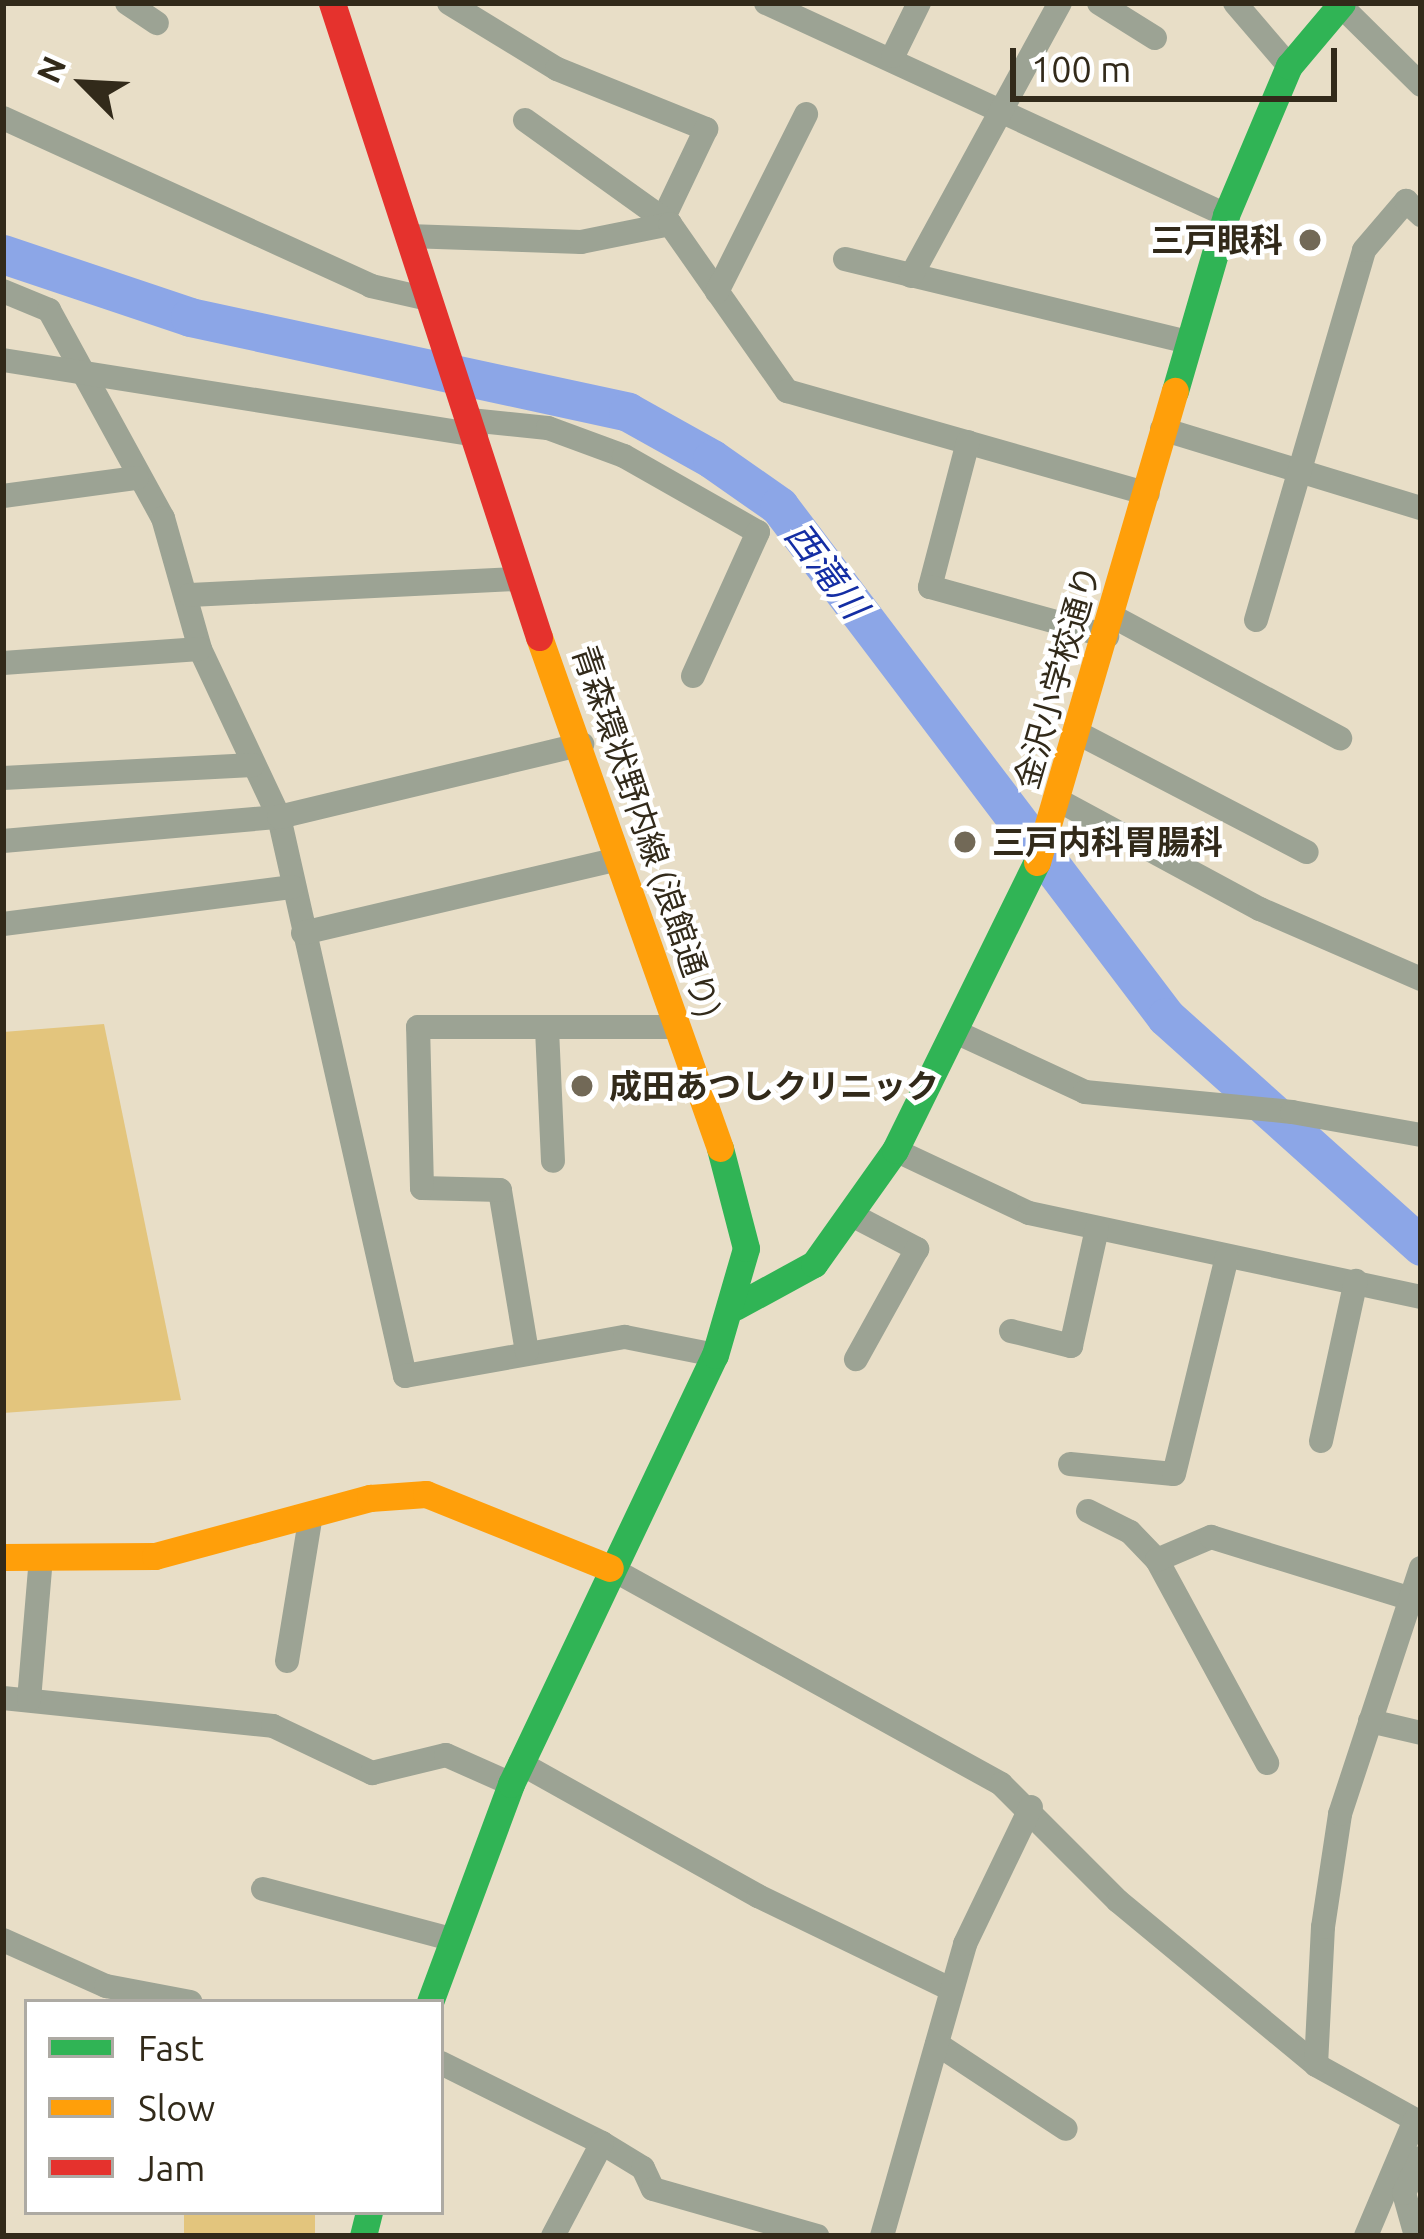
<!DOCTYPE html>
<meta charset="utf-8">
<style>
body{margin:0}
#map{position:relative;width:1424px;height:2239px;overflow:hidden;background:#e8dec7;font-family:Ubuntu,"Noto Sans JP",sans-serif}
div>[style]{position:absolute}
.green>*{inset:0;background:#e3c57d;transform-origin:0 0}
.river>*{height:39px;margin:-19.5px;padding:0 19.5px;transform-origin:19.5px;border-radius:19.5px;background:#8ca6e7}
.street>*{height:24px;margin:-12px;padding:0 12px;transform-origin:12px;border-radius:12px;background:#9ca394}
.fast>*{height:27px;margin:-13.5px;padding:0 13.5px;transform-origin:13.5px;border-radius:13.5px;background:#30b455}
.slow>*{height:27px;margin:-13.5px;padding:0 13.5px;transform-origin:13.5px;border-radius:13.5px;background:#ff9f0a}
.jam>*{height:27px;margin:-13.5px;padding:0 13.5px;transform-origin:13.5px;border-radius:13.5px;background:#e5322d}
.dots>*{width:33px;height:33px;translate:-50% -50%;box-sizing:border-box;border:6px solid #fff;border-radius:50%}
span{translate:-50% -50%;white-space:nowrap;text-align:center;line-height:1.15;-webkit-text-stroke:9px #fff;paint-order:stroke}
.poi-label{font-size:33px;color:#322a1a;font-weight:700}
.right{translate:-100% -50%;text-align:right}
.left{translate:0 -50%;text-align:left}
.street-label{font-size:33px;color:#322a1a}
.water-label{font-size:36px;color:#142ea4;font-style:italic}
.frame{position:absolute;inset:0;border:6px solid #322a1a;pointer-events:none}
.legend{position:absolute;left:24px;top:1999px;width:420px;height:216px;box-sizing:border-box;background:#fff;border:3px solid #adaaa3;margin:0;padding:15px 21px;list-style:none;font-size:36px;color:#322a1a}
.legend li{display:flex;align-items:center;gap:24px;height:60px}
.legend b{width:60px;border:3px solid #adaaa3}
.north{position:absolute;left:24px;top:24px;width:120px;height:120px;-webkit-text-stroke:9px #fff;paint-order:stroke;rotate:294deg;font-size:33px;font-weight:700;line-height:48px;text-align:center;color:#322a1a}
.north::after{content:'';display:block;margin:auto;width:42px;height:54px;background:#322a1a;clip-path:polygon(50% 0,100% 100%,50% 72%,0 100%)}
.scale{position:absolute;left:1010px;top:48px;width:327px;height:54px;box-sizing:border-box;border:6px solid #322a1a;border-top:0;padding-left:15px;font-size:36px;line-height:42px;white-space:nowrap;color:#322a1a;-webkit-text-stroke:9px #fff;paint-order:stroke}
</style>
<div id="map">
<div class="green">
<i style="clip-path:polygon(104px 1024px,181px 1400px,3px 1413px,3px 1032px)"></i>
<i style="left:184px;top:2212px;width:131px;height:24px"></i>
</div>
<div class="river">
<i style="left:3px;top:254px;width:197px;rotate:18.6deg"></i>
<i style="left:190px;top:317px;width:448px;rotate:12.2deg"></i>
<i style="left:628px;top:412px;width:96px;rotate:29.2deg"></i>
<i style="left:712px;top:459px;width:82px;rotate:35deg"></i>
<i style="left:779px;top:506px;width:641px;rotate:52.86deg"></i>
<i style="left:1166px;top:1017px;width:343px;rotate:41.9deg"></i>
</div>
<div class="street">
<i style="left:127px;top:3px;width:36px;rotate:34deg"></i>
<i style="left:449px;top:3px;width:127px;rotate:31.4deg"></i>
<i style="left:557px;top:69px;width:161px;rotate:21.9deg"></i>
<i style="left:706px;top:129px;width:100px;rotate:115.5deg"></i>
<i style="left:766px;top:3px;width:507px;rotate:24.74deg"></i>
<i style="left:1099px;top:3px;width:66px;rotate:32deg"></i>
<i style="left:1235px;top:3px;width:83px;rotate:49.4deg"></i>
<i style="left:1340px;top:5px;width:114px;rotate:44.6deg"></i>
<i style="left:893px;top:56px;width:59px;rotate:-63.9deg"></i>
<i style="left:3px;top:118px;width:405px;rotate:24.5deg"></i>
<i style="left:371px;top:286px;width:58px;rotate:12.8deg"></i>
<i style="left:525px;top:120px;width:178px;rotate:35.6deg"></i>
<i style="left:408px;top:236px;width:173px;rotate:2deg"></i>
<i style="left:581px;top:242px;width:91px;rotate:-11.4deg"></i>
<i style="left:670px;top:224px;width:204px;rotate:55deg"></i>
<i style="left:787px;top:391px;width:375px;rotate:15.9deg"></i>
<i style="left:845px;top:259px;width:348px;rotate:13.6deg"></i>
<i style="left:911px;top:276px;width:311px;rotate:-61.4deg"></i>
<i style="left:3px;top:291px;width:50px;rotate:22.4deg"></i>
<i style="left:49px;top:310px;width:237px;rotate:61.3deg"></i>
<i style="left:163px;top:518px;width:136px;rotate:74.2deg"></i>
<i style="left:200px;top:649px;width:186px;rotate:64.8deg"></i>
<i style="left:279px;top:817px;width:573px;rotate:77.3deg"></i>
<i style="left:405px;top:1376px;width:223px;rotate:-10.1deg"></i>
<i style="left:625px;top:1337px;width:92px;rotate:11.3deg"></i>
<i style="left:717px;top:292px;width:199px;rotate:-63.4deg"></i>
<i style="left:3px;top:360px;width:479px;rotate:9deg"></i>
<i style="left:470px;top:420px;width:78px;rotate:5.9deg"></i>
<i style="left:548px;top:428px;width:81px;rotate:20.2deg"></i>
<i style="left:624px;top:456px;width:154px;rotate:29.6deg"></i>
<i style="left:758px;top:532px;width:158px;rotate:114.3deg"></i>
<i style="left:1162px;top:429px;width:271px;rotate:17deg"></i>
<i style="left:968px;top:442px;width:150px;rotate:104.7deg"></i>
<i style="left:930px;top:587px;width:184px;rotate:15.5deg"></i>
<i style="left:3px;top:496px;width:135px;rotate:-7.7deg"></i>
<i style="left:190px;top:595px;width:328px;rotate:-2.8deg"></i>
<i style="left:1112px;top:616px;width:259px;rotate:28.2deg"></i>
<i style="left:1256px;top:620px;width:385px;rotate:-73.7deg"></i>
<i style="left:1364px;top:250px;width:65px;rotate:-49.4deg"></i>
<i style="left:1406px;top:201px;width:21px;rotate:43deg"></i>
<i style="left:3px;top:663px;width:197px;rotate:-4.1deg"></i>
<i style="left:1076px;top:732px;width:260px;rotate:27.5deg"></i>
<i style="left:3px;top:778px;width:250px;rotate:-3deg"></i>
<i style="left:1058px;top:800px;width:230px;rotate:28.4deg"></i>
<i style="left:1260px;top:909px;width:176px;rotate:23.5deg"></i>
<i style="left:3px;top:841px;width:277px;rotate:-5deg"></i>
<i style="left:279px;top:817px;width:312px;rotate:-13.5deg"></i>
<i style="left:3px;top:924px;width:292px;rotate:-7.3deg"></i>
<i style="left:303px;top:933px;width:324px;rotate:-13.2deg"></i>
<i style="left:547px;top:1029px;width:132px;rotate:87.4deg"></i>
<i style="left:958px;top:1033px;width:140px;rotate:24.9deg"></i>
<i style="left:1085px;top:1092px;width:208px;rotate:5.5deg"></i>
<i style="left:1292px;top:1112px;width:131px;rotate:10.1deg"></i>
<i style="left:895px;top:1150px;width:148px;rotate:25.2deg"></i>
<i style="left:1029px;top:1213px;width:401px;rotate:12.1deg"></i>
<i style="left:850px;top:1214px;width:76px;rotate:27.6deg"></i>
<i style="left:917px;top:1249px;width:126px;rotate:119deg"></i>
<i style="left:1011px;top:1331px;width:62px;rotate:14deg"></i>
<i style="left:1071px;top:1346px;width:120px;rotate:-77.5deg"></i>
<i style="left:527px;top:1352px;width:164px;rotate:-99.5deg"></i>
<i style="left:500px;top:1190px;width:78px;rotate:-178.5deg"></i>
<i style="left:422px;top:1188px;width:161px;rotate:-91.4deg"></i>
<i style="left:418px;top:1027px;width:260px"></i>
<i style="left:1321px;top:1441px;width:164px;rotate:-77.7deg"></i>
<i style="left:1070px;top:1464px;width:104px;rotate:5.5deg"></i>
<i style="left:1174px;top:1474px;width:223px;rotate:-76.3deg"></i>
<i style="left:1088px;top:1511px;width:47px;rotate:26.6deg"></i>
<i style="left:1130px;top:1532px;width:39px;rotate:46deg"></i>
<i style="left:1157px;top:1560px;width:231px;rotate:61.5deg"></i>
<i style="left:1157px;top:1560px;width:59px;rotate:-23.1deg"></i>
<i style="left:1211px;top:1537px;width:209px;rotate:17.2deg"></i>
<i style="left:610px;top:1568px;width:447px;rotate:28.9deg"></i>
<i style="left:1001px;top:1784px;width:165px;rotate:45deg"></i>
<i style="left:1118px;top:1901px;width:257px;rotate:39.6deg"></i>
<i style="left:1316px;top:2065px;width:120px;rotate:28.9deg"></i>
<i style="left:287px;top:1661px;width:148px;rotate:-80.7deg"></i>
<i style="left:3px;top:1698px;width:271px;rotate:5.9deg"></i>
<i style="left:273px;top:1726px;width:110px;rotate:25.4deg"></i>
<i style="left:372px;top:1773px;width:76px;rotate:-13.7deg"></i>
<i style="left:446px;top:1755px;width:71px;rotate:24deg"></i>
<i style="left:29px;top:1700px;width:143px;rotate:-85.2deg"></i>
<i style="left:1370px;top:1721px;width:52px;rotate:13.2deg"></i>
<i style="left:520px;top:1763px;width:273px;rotate:29.2deg"></i>
<i style="left:758px;top:1896px;width:213px;rotate:25.8deg"></i>
<i style="left:263px;top:1889px;width:195px;rotate:14.9deg"></i>
<i style="left:3px;top:1940px;width:113px;rotate:24.1deg"></i>
<i style="left:106px;top:1986px;width:86px;rotate:10.7deg"></i>
<i style="left:937px;top:2044px;width:154px;rotate:33.4deg"></i>
<i style="left:441px;top:2063px;width:180px;rotate:26.4deg"></i>
<i style="left:602px;top:2143px;width:48px;rotate:31.4deg"></i>
<i style="left:643px;top:2168px;width:23px;rotate:65deg"></i>
<i style="left:653px;top:2189px;width:171px;rotate:16deg"></i>
<i style="left:1316px;top:2065px;width:138px;rotate:-87.1deg"></i>
<i style="left:1323px;top:1927px;width:114px;rotate:-81.4deg"></i>
<i style="left:1340px;top:1814px;width:259px;rotate:-71.8deg"></i>
<i style="left:553px;top:2236px;width:105px;rotate:-62.2deg"></i>
<i style="left:882px;top:2236px;width:304px;rotate:-74.1deg"></i>
<i style="left:965px;top:1944px;width:152px;rotate:-64.3deg"></i>
<i style="left:1366px;top:2236px;width:126px;rotate:-67.1deg"></i>
<i style="left:1416px;top:2236px;width:45px;rotate:-105.6deg"></i>
<i style="left:1404px;top:2193px;width:39px;rotate:-64deg"></i>
</div>
<div class="fast">
<i style="left:1175px;top:391px;width:183px;rotate:-73.8deg"></i>
<i style="left:1226px;top:215px;width:162px;rotate:-67.1deg"></i>
<i style="left:1289px;top:66px;width:82px;rotate:-49.9deg"></i>
<i style="left:735px;top:1307px;width:90px;rotate:-28.6deg"></i>
<i style="left:814px;top:1264px;width:140px;rotate:-54.6deg"></i>
<i style="left:895px;top:1150px;width:321px;rotate:-63.8deg"></i>
<i style="left:430px;top:2002px;width:233px;rotate:-69.6deg"></i>
<i style="left:511px;top:1784px;width:475px;rotate:-64.6deg"></i>
<i style="left:715px;top:1355px;width:111px;rotate:-73.8deg"></i>
<i style="left:746px;top:1248px;width:103px;rotate:-104.6deg"></i>
<i style="left:363px;top:2236px;width:25px;rotate:-76deg"></i>
</div>
<div class="slow">
<i style="left:539px;top:637px;width:542px;rotate:70.5deg"></i>
<i style="left:1037px;top:862px;width:491px;rotate:-73.7deg"></i>
<i style="left:3px;top:1557px;width:152px;rotate:-0.4deg"></i>
<i style="left:155px;top:1556px;width:223px;rotate:-15.1deg"></i>
<i style="left:370px;top:1498px;width:56px;rotate:-4.1deg"></i>
<i style="left:426px;top:1494px;width:198px;rotate:21.9deg"></i>
</div>
<div class="jam">
<i style="left:332px;top:3px;width:667px;rotate:71.92deg"></i>
</div>
<div class="dots">
<i style="left:1310px;top:240px;background:#726957"></i>
<i style="left:965px;top:842px;background:#726957"></i>
<i style="left:582px;top:1086px;background:#726957"></i>
</div>
<div class="poi-label">
<span class="right" style="left:1283px;top:240px">三戸眼科</span>
<span class="left" style="left:992px;top:842px">三戸内科胃腸科</span>
<span class="left" style="left:609px;top:1086px">成田あつしクリニック</span>
</div>
<div class="street-label">
<span style="left:1057px;top:677px;rotate:-74deg">金沢小学校通り</span>
<span style="left:647px;top:831px;rotate:71deg">青森環状野内線 (浪館通り)</span>
</div>
<div class="water-label">
<span style="left:827px;top:570px;rotate:53deg">西滝川</span>
</div>
<div class="frame"></div>
<ul class="legend">
<li><b style="height:15px;background:#30b455"></b>Fast</li>
<li><b style="height:15px;background:#ff9f0a"></b>Slow</li>
<li><b style="height:15px;background:#e5322d"></b>Jam</li>
</ul>
<div class="north">N</div>
<div class="scale">100 m</div>
</div>
